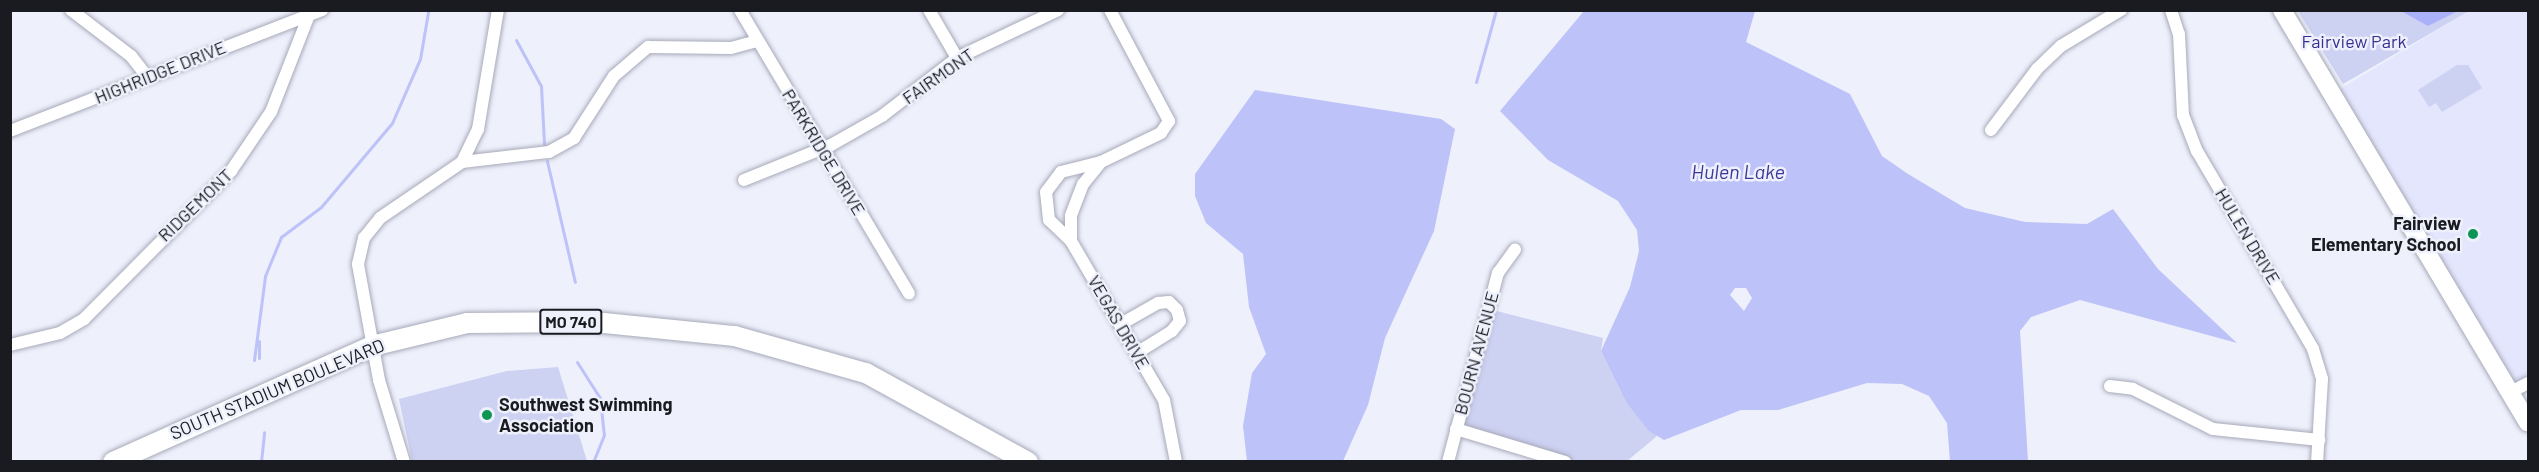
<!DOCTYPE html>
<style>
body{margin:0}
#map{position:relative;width:2539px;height:472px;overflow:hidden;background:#eef0fc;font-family:Barlow,sans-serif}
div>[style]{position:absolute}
.built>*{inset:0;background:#e3e6fd}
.green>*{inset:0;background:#cdd1f2}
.forest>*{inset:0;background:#abb1f8}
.water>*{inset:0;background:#bdc2f8}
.stream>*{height:3px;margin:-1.5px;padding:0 1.5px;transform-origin:1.5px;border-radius:1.5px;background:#bdc2f8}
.roads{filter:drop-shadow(0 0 2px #a7a9b8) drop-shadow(0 0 2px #a7a9b8)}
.street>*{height:12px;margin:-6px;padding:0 6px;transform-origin:6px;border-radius:6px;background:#fff}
.secondary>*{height:18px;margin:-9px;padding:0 9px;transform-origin:9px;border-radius:9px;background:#fff}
.primary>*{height:20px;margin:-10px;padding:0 10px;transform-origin:10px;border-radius:10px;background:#fff}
.dots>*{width:16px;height:16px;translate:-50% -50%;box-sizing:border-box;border:3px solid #eef0fc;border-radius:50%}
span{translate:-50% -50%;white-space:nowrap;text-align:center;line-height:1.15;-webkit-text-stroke:5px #eef0fc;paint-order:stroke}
.shield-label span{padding:2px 4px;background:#eef0fc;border:2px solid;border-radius:4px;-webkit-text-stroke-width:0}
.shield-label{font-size:16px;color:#1a1b20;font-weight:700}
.park-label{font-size:18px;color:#372e91}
.street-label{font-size:18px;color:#1a1b20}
.poi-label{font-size:18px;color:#1a1b20;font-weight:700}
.right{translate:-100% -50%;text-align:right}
.left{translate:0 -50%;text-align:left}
.water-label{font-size:20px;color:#3d3699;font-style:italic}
.frame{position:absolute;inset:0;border:12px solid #1a1b20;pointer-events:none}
</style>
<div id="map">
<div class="built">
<i style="clip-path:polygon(2469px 11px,2528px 11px,2528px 383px,2511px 392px,2332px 94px)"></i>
</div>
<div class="green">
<i style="clip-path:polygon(2298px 11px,2469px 11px,2343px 84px)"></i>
<i style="clip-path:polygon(2457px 65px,2468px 65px,2482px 88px,2442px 112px,2436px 103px,2429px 107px,2418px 90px)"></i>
<i style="clip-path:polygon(1489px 309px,1603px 338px,1601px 351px,1626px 402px,1657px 436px,1627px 461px,1568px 462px,1457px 428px)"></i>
<i style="clip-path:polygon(558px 367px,587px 461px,412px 461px,399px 399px,507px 371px)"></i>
</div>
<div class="forest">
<i style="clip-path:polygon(2401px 11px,2458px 11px,2428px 26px)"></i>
</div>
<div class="water">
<i style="clip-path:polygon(evenodd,1584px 11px,1755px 11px,1746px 42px,1850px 94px,1882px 156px,1908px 174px,1965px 208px,2025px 222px,2087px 224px,2113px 209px,2158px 269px,2237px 343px,2080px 300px,2031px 317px,2020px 331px,2028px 461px,1950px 461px,1947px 423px,1929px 396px,1902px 384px,1867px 383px,1778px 410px,1741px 410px,1664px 440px,1649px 431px,1626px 402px,1601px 351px,1630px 287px,1639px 251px,1637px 230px,1618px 201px,1548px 160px,1500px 111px,1584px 11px,1735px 288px,1746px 288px,1752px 298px,1744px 311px,1730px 295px,1735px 288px)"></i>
<i style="clip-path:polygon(1255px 90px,1441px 119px,1455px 129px,1434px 231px,1385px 338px,1368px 405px,1343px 461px,1247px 461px,1243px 426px,1252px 373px,1266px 354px,1249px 307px,1243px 254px,1206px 223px,1195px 196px,1195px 174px)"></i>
</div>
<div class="stream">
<i style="left:516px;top:40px;width:52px;rotate:61.5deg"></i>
<i style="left:541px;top:86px;width:58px;rotate:87deg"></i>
<i style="left:1476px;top:82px;width:75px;rotate:-74.5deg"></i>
<i style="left:547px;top:161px;width:124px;rotate:77deg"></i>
<i style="left:259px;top:341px;width:17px;rotate:90deg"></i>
<i style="left:254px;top:360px;width:85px;rotate:-82.5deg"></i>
<i style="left:265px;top:276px;width:42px;rotate:-67.7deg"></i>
<i style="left:281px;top:237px;width:50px;rotate:-36.9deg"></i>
<i style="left:321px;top:207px;width:110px;rotate:-49.8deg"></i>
<i style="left:392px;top:123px;width:70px;rotate:-66.4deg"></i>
<i style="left:420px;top:59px;width:48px;rotate:-80.3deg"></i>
<i style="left:577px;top:362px;width:43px;rotate:57.4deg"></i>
<i style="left:600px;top:398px;width:37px;rotate:84deg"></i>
<i style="left:604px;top:435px;width:29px;rotate:112deg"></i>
<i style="left:261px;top:462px;width:30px;rotate:-84deg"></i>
</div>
<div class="roads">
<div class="street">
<i style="left:71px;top:10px;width:76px;rotate:37.5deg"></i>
<i style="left:131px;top:56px;width:28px;rotate:52deg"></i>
<i style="left:740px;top:10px;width:330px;rotate:59.2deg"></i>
<i style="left:929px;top:10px;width:56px;rotate:59.7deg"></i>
<i style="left:1110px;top:10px;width:126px;rotate:62deg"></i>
<i style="left:1169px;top:121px;width:14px;rotate:124deg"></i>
<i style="left:1161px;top:133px;width:67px;rotate:154.2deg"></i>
<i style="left:1101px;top:162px;width:28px;rotate:129deg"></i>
<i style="left:1083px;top:184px;width:34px;rotate:111deg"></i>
<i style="left:1071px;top:216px;width:25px;rotate:90deg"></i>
<i style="left:1071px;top:241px;width:184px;rotate:59.7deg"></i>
<i style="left:1164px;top:400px;width:63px;rotate:79deg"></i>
<i style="left:2171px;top:10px;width:25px;rotate:72deg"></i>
<i style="left:2179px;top:34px;width:81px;rotate:87.2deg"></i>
<i style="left:2183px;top:115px;width:39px;rotate:69deg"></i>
<i style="left:2197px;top:151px;width:229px;rotate:59.6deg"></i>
<i style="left:2313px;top:349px;width:31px;rotate:73deg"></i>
<i style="left:2322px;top:379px;width:83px;rotate:93.4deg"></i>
<i style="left:1991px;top:130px;width:76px;rotate:-53deg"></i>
<i style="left:2037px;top:69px;width:33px;rotate:-44deg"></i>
<i style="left:2061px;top:46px;width:70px;rotate:-31deg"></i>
<i style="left:10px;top:131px;width:335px;rotate:-21.2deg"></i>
<i style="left:462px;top:162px;width:88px;rotate:-6.6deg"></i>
<i style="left:549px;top:152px;width:29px;rotate:-29deg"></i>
<i style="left:574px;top:138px;width:74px;rotate:-57.2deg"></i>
<i style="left:614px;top:76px;width:45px;rotate:-40.5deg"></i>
<i style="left:648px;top:47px;width:83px;rotate:0.7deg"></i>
<i style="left:731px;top:48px;width:27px;rotate:-15deg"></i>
<i style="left:744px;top:180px;width:94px;rotate:-21.9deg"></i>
<i style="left:831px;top:145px;width:59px;rotate:-29.6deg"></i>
<i style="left:882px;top:116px;width:95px;rotate:-37.7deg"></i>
<i style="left:957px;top:58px;width:112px;rotate:-25.4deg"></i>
<i style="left:1071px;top:241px;width:30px;rotate:-136deg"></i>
<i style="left:1049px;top:220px;width:28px;rotate:-96deg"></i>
<i style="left:1046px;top:192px;width:25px;rotate:-53deg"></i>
<i style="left:1061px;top:172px;width:41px;rotate:-14deg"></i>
<i style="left:1121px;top:324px;width:43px;rotate:-29.6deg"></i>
<i style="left:1158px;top:303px;width:11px;rotate:-5deg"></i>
<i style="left:1169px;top:302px;width:11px;rotate:45deg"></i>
<i style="left:1177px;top:310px;width:11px;rotate:75deg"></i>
<i style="left:1180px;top:321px;width:13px;rotate:129deg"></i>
<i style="left:1172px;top:331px;width:40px;rotate:148deg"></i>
<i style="left:10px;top:345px;width:51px;rotate:-13.5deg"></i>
<i style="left:60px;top:333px;width:28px;rotate:-30deg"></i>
<i style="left:84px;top:319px;width:209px;rotate:-45.2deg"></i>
<i style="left:231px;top:171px;width:71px;rotate:-55.9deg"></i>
<i style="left:271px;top:112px;width:104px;rotate:-68.6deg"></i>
<i style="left:2110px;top:386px;width:23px;rotate:7deg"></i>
<i style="left:2133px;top:389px;width:89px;rotate:26.6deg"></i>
<i style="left:2213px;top:429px;width:107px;rotate:5.9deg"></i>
<i style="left:2511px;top:392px;width:19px;rotate:-28deg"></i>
<i style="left:1456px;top:429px;width:114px;rotate:16.8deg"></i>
<i style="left:404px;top:462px;width:86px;rotate:-107deg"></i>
<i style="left:379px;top:380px;width:118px;rotate:-100.3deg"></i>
<i style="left:358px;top:264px;width:27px;rotate:-77deg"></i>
<i style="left:364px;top:238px;width:26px;rotate:-51deg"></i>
<i style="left:380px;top:218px;width:99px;rotate:-34.3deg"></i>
<i style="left:462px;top:162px;width:37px;rotate:-64deg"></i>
<i style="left:478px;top:129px;width:121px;rotate:-80.5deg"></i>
<i style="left:1448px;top:462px;width:196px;rotate:-75.2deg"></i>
<i style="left:1498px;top:273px;width:29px;rotate:-54deg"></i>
</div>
<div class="secondary">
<i style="left:2282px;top:10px;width:480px;rotate:59.2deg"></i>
</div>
<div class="primary">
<i style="left:113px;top:462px;width:284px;rotate:-24.1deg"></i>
<i style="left:372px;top:346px;width:98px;rotate:-13.6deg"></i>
<i style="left:467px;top:323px;width:127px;rotate:-0.5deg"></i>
<i style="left:594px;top:322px;width:142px;rotate:5.7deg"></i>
<i style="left:735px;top:336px;width:136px;rotate:15.8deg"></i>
<i style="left:866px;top:373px;width:185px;rotate:28.8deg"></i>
</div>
</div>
<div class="dots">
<i style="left:2473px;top:234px;background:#0d9554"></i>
<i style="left:487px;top:415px;background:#0d9554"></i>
</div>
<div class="shield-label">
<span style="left:571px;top:322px">MO 740</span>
</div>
<div class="park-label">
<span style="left:2354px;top:41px">Fairview Park</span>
</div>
<div class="street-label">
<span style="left:160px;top:72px;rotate:-22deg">HIGHRIDGE DRIVE</span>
<span style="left:938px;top:76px;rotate:-35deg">FAIRMONT</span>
<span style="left:824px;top:152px;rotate:59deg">PARKRIDGE DRIVE</span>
<span style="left:195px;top:205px;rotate:-44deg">RIDGEMONT</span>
<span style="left:2248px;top:236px;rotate:59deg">HULEN DRIVE</span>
<span style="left:1119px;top:322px;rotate:60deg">VEGAS DRIVE</span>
<span style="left:1476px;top:353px;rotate:-75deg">BOURN AVENUE</span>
<span style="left:277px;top:389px;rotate:-23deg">SOUTH STADIUM BOULEVARD</span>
</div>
<div class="poi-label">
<span class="right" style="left:2461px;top:234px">Fairview<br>Elementary School</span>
<span class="left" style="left:499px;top:415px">Southwest Swimming<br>Association</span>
</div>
<div class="water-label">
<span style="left:1738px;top:171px">Hulen Lake</span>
</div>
<div class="frame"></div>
</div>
